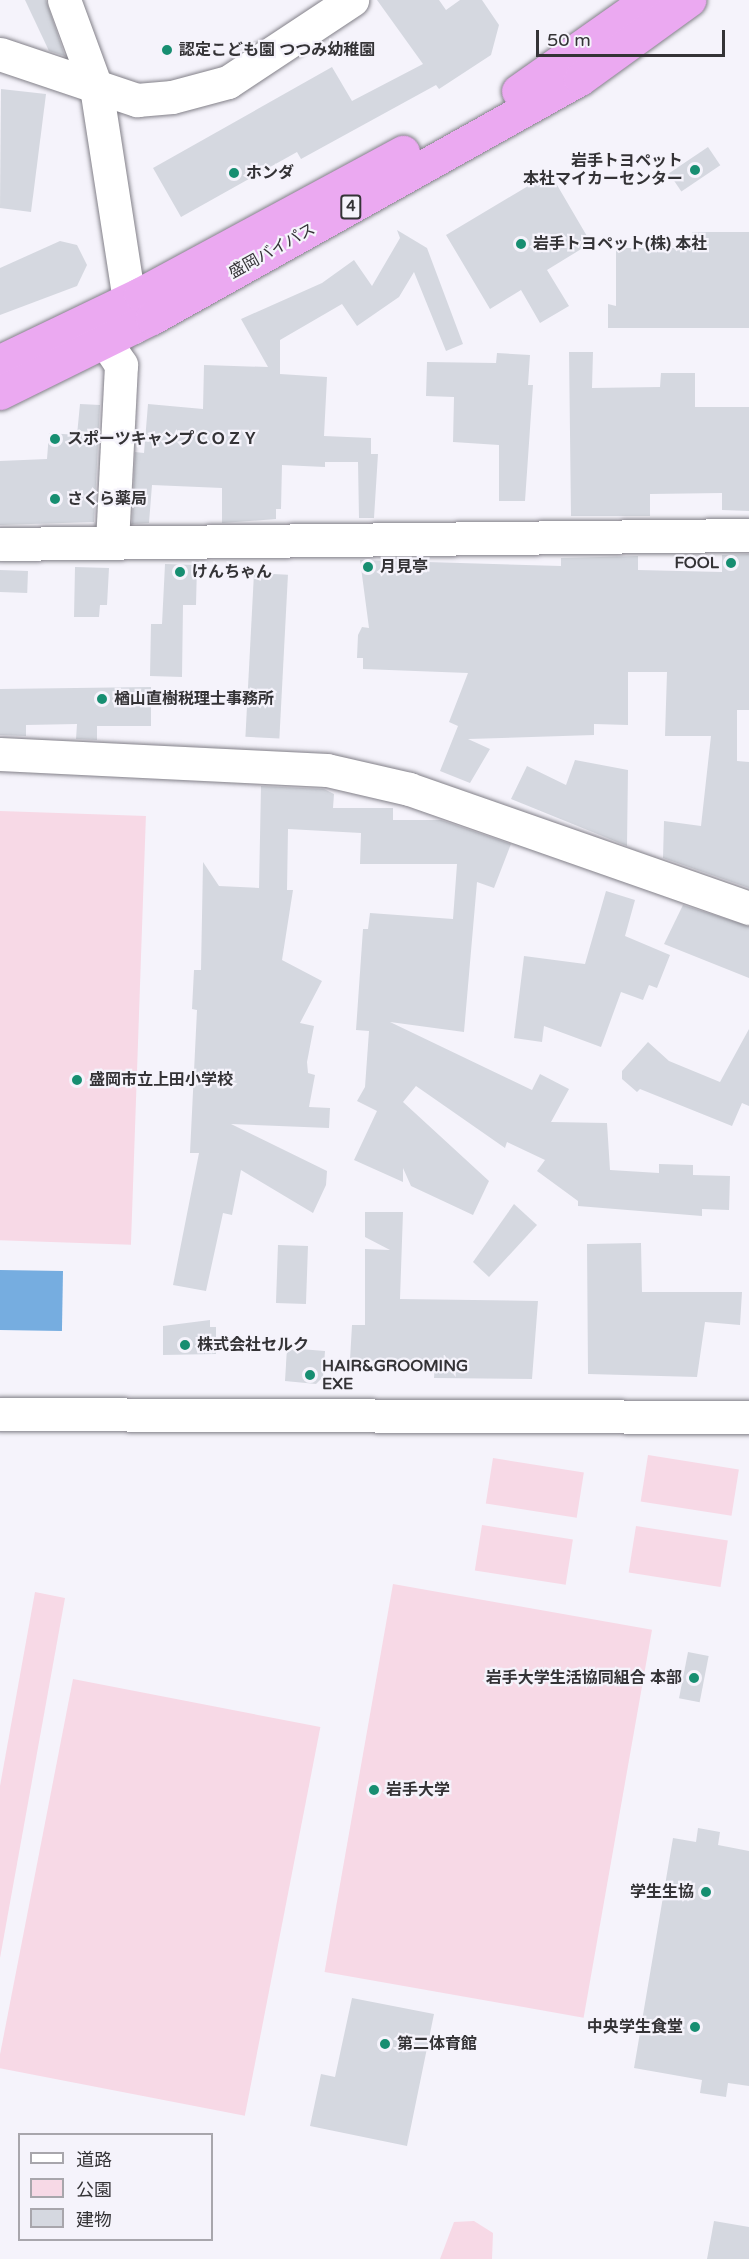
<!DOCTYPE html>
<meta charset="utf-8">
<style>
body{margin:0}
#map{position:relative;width:749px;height:2259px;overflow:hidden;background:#f5f3fb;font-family:"Varela Round","Noto Sans JP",sans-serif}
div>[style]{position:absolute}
.green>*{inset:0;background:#f7d9e6;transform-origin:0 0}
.water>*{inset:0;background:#76ade0;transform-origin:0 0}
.building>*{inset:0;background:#d5d8e0;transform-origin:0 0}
.roads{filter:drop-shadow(0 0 2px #828088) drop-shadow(0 0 2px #828088)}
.minor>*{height:33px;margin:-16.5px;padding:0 16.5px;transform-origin:16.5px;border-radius:16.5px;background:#fff}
.highway>*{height:33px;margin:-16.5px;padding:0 16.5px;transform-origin:16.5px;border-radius:16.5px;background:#eba9f1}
.dots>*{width:16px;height:16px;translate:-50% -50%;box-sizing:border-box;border:3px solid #f5f3fb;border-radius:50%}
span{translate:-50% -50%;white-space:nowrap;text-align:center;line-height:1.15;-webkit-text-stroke:4.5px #f5f3fb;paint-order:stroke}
.shield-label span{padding:2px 4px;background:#f5f3fb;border:2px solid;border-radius:4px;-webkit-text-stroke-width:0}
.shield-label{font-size:15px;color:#343336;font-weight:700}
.poi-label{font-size:16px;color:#343336;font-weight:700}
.left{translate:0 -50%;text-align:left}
.right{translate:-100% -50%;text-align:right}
.street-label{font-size:16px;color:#343336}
.legend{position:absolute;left:18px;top:2133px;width:195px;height:108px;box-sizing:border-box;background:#f5f3fb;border:2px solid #a8a6ac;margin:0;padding:8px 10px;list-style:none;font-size:18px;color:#343336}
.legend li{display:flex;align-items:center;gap:12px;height:30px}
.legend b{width:30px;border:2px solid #a8a6ac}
.scale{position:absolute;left:536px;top:30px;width:189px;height:27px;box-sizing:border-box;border:3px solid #343336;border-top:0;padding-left:8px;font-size:18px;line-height:21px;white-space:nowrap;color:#343336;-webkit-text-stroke:4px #f5f3fb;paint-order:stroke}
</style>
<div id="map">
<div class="green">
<i style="left:0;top:811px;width:146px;height:429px;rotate:2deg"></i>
<i style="left:648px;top:1455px;width:92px;height:47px;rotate:9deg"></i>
<i style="left:493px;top:1458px;width:92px;height:46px;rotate:9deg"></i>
<i style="left:482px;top:1525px;width:92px;height:46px;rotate:9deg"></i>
<i style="left:636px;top:1526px;width:93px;height:47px;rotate:9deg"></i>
<i style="left:393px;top:1584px;width:263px;height:394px;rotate:10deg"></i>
<i style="clip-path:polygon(35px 1592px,65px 1598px,0 1958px,0 1786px)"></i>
<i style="left:73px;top:1679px;width:252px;height:396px;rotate:11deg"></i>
<i style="clip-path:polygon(474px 2221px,493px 2233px,492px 2259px,440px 2259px,454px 2222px)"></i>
</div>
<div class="water">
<i style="left:0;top:1270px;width:63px;height:60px;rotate:1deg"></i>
</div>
<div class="building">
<i style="clip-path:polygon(25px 0,46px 0,65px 56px,49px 51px)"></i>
<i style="clip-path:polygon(377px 0,439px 0,446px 10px,460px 0,482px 0,499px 25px,491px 55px,439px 89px,436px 85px,301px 159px,297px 152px,181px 217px,153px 168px,332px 67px,352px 101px,423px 64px)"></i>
<i style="clip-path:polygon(1px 89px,46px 94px,31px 212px,0 208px)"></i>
<i style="left:708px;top:147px;width:22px;height:47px;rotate:56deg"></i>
<i style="clip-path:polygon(550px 173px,591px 243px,547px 270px,569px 306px,540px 323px,521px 290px,490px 309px,446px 235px)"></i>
<i style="clip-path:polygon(397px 230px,427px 248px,463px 344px,446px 351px,414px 272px,399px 297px,357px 326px,342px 304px,280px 340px,280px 374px,327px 377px,324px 436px,371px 438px,371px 454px,378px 454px,374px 518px,359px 518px,358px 462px,325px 462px,325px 467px,282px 465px,281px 509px,276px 509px,276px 519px,222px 523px,222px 488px,152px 485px,149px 523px,132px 524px,135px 452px,144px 453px,148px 404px,203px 409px,204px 365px,268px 367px,241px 319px,322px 283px,354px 260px,372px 286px,400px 238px)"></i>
<i style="clip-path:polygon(692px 232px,749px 232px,749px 328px,608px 328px,608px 304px,616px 306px,616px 248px,692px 248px)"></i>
<i style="clip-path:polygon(60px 241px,77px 245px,87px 265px,77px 286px,0 315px,0 268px)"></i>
<i style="clip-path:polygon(569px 352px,593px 352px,592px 388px,660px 387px,661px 373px,695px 373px,695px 407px,749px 407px,749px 511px,722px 510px,722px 493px,650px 494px,650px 516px,571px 516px)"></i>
<i style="clip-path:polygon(497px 353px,530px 355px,528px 385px,533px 385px,525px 501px,499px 501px,499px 445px,453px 442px,454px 397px,426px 396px,427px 362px,496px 363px)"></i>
<i style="clip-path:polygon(80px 404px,100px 405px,94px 522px,0 525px,0 461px,47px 459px,49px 433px,77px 435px)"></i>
<i style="clip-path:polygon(749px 554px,749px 710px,737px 710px,737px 761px,749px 762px,749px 888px,663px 858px,664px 821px,701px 826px,711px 736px,665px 736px,667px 672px,628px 672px,628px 725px,594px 724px,594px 735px,468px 739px,490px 749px,470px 783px,440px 771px,458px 726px,449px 722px,468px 673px,363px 669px,363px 658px,357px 658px,358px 635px,362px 627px,369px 628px,360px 560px,561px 566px,561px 558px,638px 556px,638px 570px,722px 572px,722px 555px)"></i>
<i style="clip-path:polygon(165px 564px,197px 565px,196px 605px,183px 605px,182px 677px,150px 676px,151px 624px,162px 624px)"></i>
<i style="clip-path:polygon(75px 567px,109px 568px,107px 605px,100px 605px,99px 617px,74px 617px)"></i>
<i style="left:0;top:570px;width:28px;height:22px;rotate:2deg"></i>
<i style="left:254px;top:573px;width:34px;height:164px;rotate:3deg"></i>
<i style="clip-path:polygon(151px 687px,151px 726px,97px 726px,97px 740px,76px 739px,77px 724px,26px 725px,26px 736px,0 735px,0 689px)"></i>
<i style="clip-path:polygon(575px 760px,628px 770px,627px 846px,511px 799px,527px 766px,566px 785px)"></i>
<i style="clip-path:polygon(261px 786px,324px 789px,334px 794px,333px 808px,393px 808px,393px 820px,441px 820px,511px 844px,494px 888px,477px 882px,464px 1032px,390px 1022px,532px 1090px,540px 1074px,569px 1089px,551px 1122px,607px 1123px,610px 1170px,659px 1173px,659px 1164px,693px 1165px,693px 1175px,730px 1176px,729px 1210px,702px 1209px,702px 1216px,578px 1206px,578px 1201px,537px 1171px,545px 1160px,507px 1142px,505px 1148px,416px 1086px,403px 1102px,489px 1181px,473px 1215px,411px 1186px,403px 1168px,403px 1182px,354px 1160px,377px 1111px,357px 1101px,365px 1087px,369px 1031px,356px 1030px,363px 929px,368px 929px,370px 913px,453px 919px,457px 864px,360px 864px,361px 833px,288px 829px,287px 890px,293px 890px,282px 960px,322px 981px,300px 1023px,314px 1026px,307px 1062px,308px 1073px,315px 1075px,309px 1107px,330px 1108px,329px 1128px,231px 1124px,327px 1171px,326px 1185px,313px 1213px,241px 1170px,232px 1215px,223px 1213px,206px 1291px,173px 1285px,199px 1153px,190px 1153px,197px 1010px,192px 1009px,194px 970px,201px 970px,203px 862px,219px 886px,259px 888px)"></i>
<i style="clip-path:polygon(606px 891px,635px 900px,625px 936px,670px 955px,657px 988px,649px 985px,643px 1000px,621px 992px,601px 1047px,544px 1026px,542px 1042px,514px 1038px,524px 956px,585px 964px)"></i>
<i style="clip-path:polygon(683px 905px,749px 926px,749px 978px,664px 944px)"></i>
<i style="clip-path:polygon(749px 1029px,749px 1106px,742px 1103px,732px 1126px,640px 1089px,637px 1092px,622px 1079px,622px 1071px,648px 1042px,669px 1061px,720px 1082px)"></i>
<i style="clip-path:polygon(514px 1204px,537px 1225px,489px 1277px,473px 1262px)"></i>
<i style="clip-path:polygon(365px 1212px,403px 1212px,400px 1299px,538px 1301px,532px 1379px,434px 1378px,435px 1363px,350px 1360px,352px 1325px,365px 1325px,365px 1249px,390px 1250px,365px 1237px)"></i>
<i style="clip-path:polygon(641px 1243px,642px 1292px,742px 1292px,740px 1325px,705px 1322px,697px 1377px,588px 1374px,587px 1244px)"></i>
<i style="left:278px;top:1245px;width:30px;height:58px;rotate:2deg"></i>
<i style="clip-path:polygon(210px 1320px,210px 1327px,216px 1327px,216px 1354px,163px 1355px,163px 1326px)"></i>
<i style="clip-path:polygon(287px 1348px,325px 1351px,323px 1377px,316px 1384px,285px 1381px)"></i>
<i style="left:688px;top:1652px;width:21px;height:47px;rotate:11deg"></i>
<i style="clip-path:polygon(698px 1828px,720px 1832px,718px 1845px,749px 1851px,749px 2086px,728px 2083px,726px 2097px,700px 2093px,702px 2080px,634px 2068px,673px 1838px,696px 1842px)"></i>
<i style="clip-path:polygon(352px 1998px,434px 2014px,407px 2146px,310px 2126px,321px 2074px,335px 2077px)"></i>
<i style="clip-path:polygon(714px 2221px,749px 2227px,749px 2259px,707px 2259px)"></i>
</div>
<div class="roads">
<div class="minor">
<i style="left:64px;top:0;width:93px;rotate:69.8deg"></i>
<i style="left:96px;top:87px;width:243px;rotate:81.2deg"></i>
<i style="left:0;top:54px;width:145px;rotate:18.6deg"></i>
<i style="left:137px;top:100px;width:35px;rotate:-5deg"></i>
<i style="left:172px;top:97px;width:58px;rotate:-15deg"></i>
<i style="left:228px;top:82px;width:149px;rotate:-33.5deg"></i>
<i style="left:105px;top:341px;width:29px;rotate:56deg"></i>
<i style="left:121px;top:365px;width:178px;rotate:92.9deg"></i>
<i style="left:0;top:544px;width:749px;rotate:-0.69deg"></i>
<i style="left:0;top:754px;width:327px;rotate:2.8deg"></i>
<i style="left:327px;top:770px;width:84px;rotate:13deg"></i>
<i style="left:409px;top:789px;width:360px;rotate:19.3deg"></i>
<i style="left:0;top:1414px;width:749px;rotate:0.23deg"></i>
</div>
<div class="highway">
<i style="left:518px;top:91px;width:158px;rotate:-35.2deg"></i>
<i style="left:0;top:361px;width:155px;rotate:-25.6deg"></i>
<i style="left:140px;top:294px;width:299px;rotate:-28.4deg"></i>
<i style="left:0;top:393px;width:169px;rotate:-26.3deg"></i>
<i style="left:152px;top:318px;width:490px;rotate:-29.2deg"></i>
<i style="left:580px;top:79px;width:135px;rotate:-35.9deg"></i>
</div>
</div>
<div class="dots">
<i style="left:167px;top:50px;background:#178e71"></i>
<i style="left:695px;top:170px;background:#178e71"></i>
<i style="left:234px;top:173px;background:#178e71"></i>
<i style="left:521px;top:244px;background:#178e71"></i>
<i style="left:55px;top:439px;background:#178e71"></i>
<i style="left:55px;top:499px;background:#178e71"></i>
<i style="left:731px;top:563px;background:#178e71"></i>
<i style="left:368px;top:567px;background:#178e71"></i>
<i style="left:180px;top:572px;background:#178e71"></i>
<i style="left:102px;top:699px;background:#178e71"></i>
<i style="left:77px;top:1080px;background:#178e71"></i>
<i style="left:185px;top:1345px;background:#178e71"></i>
<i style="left:310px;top:1375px;background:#178e71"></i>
<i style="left:694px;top:1678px;background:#178e71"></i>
<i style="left:374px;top:1790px;background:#178e71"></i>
<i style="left:706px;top:1892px;background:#178e71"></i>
<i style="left:695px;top:2027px;background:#178e71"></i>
<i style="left:385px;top:2044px;background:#178e71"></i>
</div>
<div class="shield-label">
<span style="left:351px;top:207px">4</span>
</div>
<div class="poi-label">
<span class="left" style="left:179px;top:50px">認定こども園 つつみ幼稚園</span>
<span class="right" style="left:683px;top:170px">岩手トヨペット<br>本社マイカーセンター</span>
<span class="left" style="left:246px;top:173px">ホンダ</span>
<span class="left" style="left:533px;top:244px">岩手トヨペット(株) 本社</span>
<span class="left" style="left:67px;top:439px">スポーツキャンプＣＯＺＹ</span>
<span class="left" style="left:67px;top:499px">さくら薬局</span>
<span class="right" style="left:719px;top:563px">FOOL</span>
<span class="left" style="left:380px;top:567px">月見亭</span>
<span class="left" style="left:192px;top:572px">けんちゃん</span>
<span class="left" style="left:114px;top:699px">楢山直樹税理士事務所</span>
<span class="left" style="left:89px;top:1080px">盛岡市立上田小学校</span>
<span class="left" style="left:197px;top:1345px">株式会社セルク</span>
<span class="left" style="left:322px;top:1375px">HAIR&amp;GROOMING<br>EXE</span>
<span class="right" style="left:682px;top:1678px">岩手大学生活協同組合 本部</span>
<span class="left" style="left:386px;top:1790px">岩手大学</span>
<span class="right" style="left:694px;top:1892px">学生生協</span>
<span class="right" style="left:683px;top:2027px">中央学生食堂</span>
<span class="left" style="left:397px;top:2044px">第二体育館</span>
</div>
<div class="street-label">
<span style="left:272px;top:251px;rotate:-29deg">盛岡バイパス</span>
</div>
<ul class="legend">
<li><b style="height:8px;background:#fff"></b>道路</li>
<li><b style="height:16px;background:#f7d9e6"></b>公園</li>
<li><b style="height:16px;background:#d5d8e0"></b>建物</li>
</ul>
<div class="scale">50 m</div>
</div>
